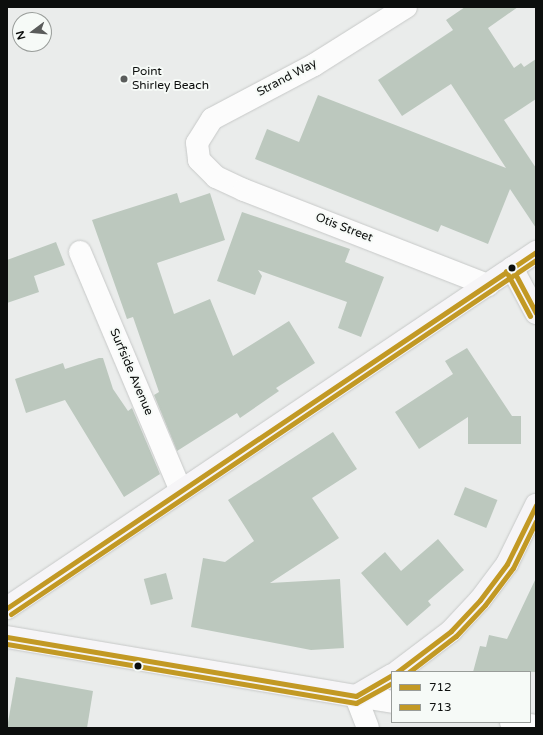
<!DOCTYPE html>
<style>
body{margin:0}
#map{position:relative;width:543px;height:735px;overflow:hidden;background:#eaeceb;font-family:"Varela Round",sans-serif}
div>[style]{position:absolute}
.building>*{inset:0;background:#bcc8be;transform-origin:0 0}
.roads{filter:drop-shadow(0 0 1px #c7c9c8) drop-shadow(0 0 1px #c7c9c8)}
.street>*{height:22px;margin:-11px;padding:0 11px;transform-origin:11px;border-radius:11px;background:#fcfcfc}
.secondary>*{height:22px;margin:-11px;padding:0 11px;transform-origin:11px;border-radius:11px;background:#f6f5f7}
.bus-1>*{height:5px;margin:-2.5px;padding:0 2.5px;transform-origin:2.5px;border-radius:2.5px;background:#c29924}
.bus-2>*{height:5px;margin:-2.5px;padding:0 2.5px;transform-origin:2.5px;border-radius:2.5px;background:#c29924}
.dots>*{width:11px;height:11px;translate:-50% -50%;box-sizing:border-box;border:2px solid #f6faf7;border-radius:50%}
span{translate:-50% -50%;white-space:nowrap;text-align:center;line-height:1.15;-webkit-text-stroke:4px #f6faf7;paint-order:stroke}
.poi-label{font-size:12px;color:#0c0e0d}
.left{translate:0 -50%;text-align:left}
.street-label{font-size:12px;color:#0c0e0d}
.frame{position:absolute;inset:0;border:8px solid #0c0e0d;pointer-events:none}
.legend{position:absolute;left:391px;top:671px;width:140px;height:52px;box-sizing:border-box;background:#f6faf7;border:1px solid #989c99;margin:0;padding:5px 7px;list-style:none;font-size:12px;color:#0c0e0d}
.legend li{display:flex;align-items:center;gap:8px;height:20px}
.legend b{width:20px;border:1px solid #989c99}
.north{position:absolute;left:12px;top:12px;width:40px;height:40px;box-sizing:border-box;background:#f6faf7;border:1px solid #989c99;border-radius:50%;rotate:254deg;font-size:11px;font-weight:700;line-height:16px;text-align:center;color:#0c0e0d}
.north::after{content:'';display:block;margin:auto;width:14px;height:18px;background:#5a5c5b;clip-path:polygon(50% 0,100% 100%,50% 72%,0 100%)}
</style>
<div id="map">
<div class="building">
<i style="clip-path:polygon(465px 7px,518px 7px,488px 28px,514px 68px,521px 63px,524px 67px,536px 59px,536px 99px,504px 120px,536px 168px,536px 228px,510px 189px,488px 244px,441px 225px,438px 232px,255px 159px,267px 129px,299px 142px,318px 95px,506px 168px,451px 84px,402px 116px,378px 80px,453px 30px,446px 20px)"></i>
<i style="clip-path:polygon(177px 193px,180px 203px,210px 193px,225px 240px,157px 263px,174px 314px,210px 299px,233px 356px,289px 321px,315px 363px,276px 388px,279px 391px,240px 418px,237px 413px,177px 451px,154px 395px,159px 392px,133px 317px,127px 319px,92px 220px)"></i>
<i style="clip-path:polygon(242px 212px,350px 249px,345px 262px,384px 277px,361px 337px,338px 328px,347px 302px,258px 270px,262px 276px,255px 295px,217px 281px)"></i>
<i style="clip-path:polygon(56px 242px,65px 265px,34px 276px,39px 292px,7px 303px,7px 260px)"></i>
<i style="clip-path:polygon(467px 348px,512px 416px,521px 416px,521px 444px,468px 444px,468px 417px,419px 449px,395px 412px,453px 374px,445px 361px)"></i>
<i style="clip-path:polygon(99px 358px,103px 358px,113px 389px,128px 411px,132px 408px,160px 474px,124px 497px,65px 400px,26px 413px,15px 379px,63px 363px,65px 369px)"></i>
<i style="clip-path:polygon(333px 432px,357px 469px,312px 498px,339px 538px,270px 583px,340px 579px,344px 648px,311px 650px,191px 627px,203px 558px,225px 562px,254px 541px,228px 500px)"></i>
<i style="left:465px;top:487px;width:35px;height:30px;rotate:22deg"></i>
<i style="clip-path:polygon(438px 539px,464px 570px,428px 601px,431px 605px,407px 626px,361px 573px,385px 552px,401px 571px)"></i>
<i style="left:166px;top:573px;width:27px;height:23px;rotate:75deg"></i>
<i style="clip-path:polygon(536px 578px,536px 672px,473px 672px,480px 646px,486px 647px,489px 635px,507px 639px)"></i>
<i style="clip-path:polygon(16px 677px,93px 691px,87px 728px,7px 728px)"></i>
</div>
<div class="roads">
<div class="street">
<i style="left:406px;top:7px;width:109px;rotate:147.8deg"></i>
<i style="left:314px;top:65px;width:115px;rotate:152.1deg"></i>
<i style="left:212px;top:119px;width:28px;rotate:122deg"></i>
<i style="left:197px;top:143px;width:17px;rotate:83deg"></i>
<i style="left:199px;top:160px;width:24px;rotate:45deg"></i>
<i style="left:216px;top:177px;width:31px;rotate:25deg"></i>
<i style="left:244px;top:190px;width:262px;rotate:21.3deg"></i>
<i style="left:80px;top:252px;width:259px;rotate:67.1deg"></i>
<i style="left:511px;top:722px;width:25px;rotate:9deg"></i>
<i style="left:368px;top:728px;width:34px;rotate:-111deg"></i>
<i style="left:356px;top:696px;width:36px;rotate:9deg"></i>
</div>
<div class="secondary">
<i style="left:512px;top:268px;width:51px;rotate:61.9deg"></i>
<i style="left:7px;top:608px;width:638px;rotate:-33.94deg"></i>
<i style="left:7px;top:637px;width:354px;rotate:9.6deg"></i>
<i style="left:356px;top:696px;width:42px;rotate:-30.3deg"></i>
<i style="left:397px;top:672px;width:68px;rotate:-37.2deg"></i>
<i style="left:451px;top:631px;width:42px;rotate:-46.9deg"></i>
<i style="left:480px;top:600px;width:45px;rotate:-53.1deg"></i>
<i style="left:507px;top:564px;width:66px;rotate:-63.8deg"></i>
</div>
</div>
<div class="bus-1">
<i style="left:512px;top:268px;width:51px;rotate:61.9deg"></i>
<i style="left:7px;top:608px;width:638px;rotate:-33.94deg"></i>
<i style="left:7px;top:637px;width:354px;rotate:9.6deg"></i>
<i style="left:356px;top:696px;width:42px;rotate:-30.3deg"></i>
<i style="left:397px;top:672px;width:68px;rotate:-37.2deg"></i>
<i style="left:451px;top:631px;width:42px;rotate:-46.9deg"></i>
<i style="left:480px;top:600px;width:45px;rotate:-53.1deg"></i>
<i style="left:507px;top:564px;width:66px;rotate:-63.8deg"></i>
</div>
<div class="bus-2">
<i style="left:506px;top:271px;width:51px;rotate:61.9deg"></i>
<i style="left:11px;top:614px;width:633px;rotate:-33.99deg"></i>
<i style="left:7px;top:644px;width:354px;rotate:9.6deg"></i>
<i style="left:356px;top:703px;width:41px;rotate:-29.1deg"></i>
<i style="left:409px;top:672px;width:59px;rotate:-37.5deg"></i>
<i style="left:456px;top:636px;width:42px;rotate:-46.9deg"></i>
<i style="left:485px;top:605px;width:46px;rotate:-52.9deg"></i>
<i style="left:513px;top:568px;width:52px;rotate:-63.9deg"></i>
</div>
<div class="dots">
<i style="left:124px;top:79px;background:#5a5c5b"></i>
<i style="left:512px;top:268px;background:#0c0e0d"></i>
<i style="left:138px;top:666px;background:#0c0e0d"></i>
</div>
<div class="poi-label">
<span class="left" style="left:132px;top:79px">Point<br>Shirley Beach</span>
</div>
<div class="street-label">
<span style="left:287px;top:78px;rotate:-28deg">Strand Way</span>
<span style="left:344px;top:228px;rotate:21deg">Otis Street</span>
<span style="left:131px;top:372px;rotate:67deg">Surfside Avenue</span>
</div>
<div class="frame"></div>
<ul class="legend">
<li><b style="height:5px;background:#c29924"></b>712</li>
<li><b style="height:5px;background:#c29924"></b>713</li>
</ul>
<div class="north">N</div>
</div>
